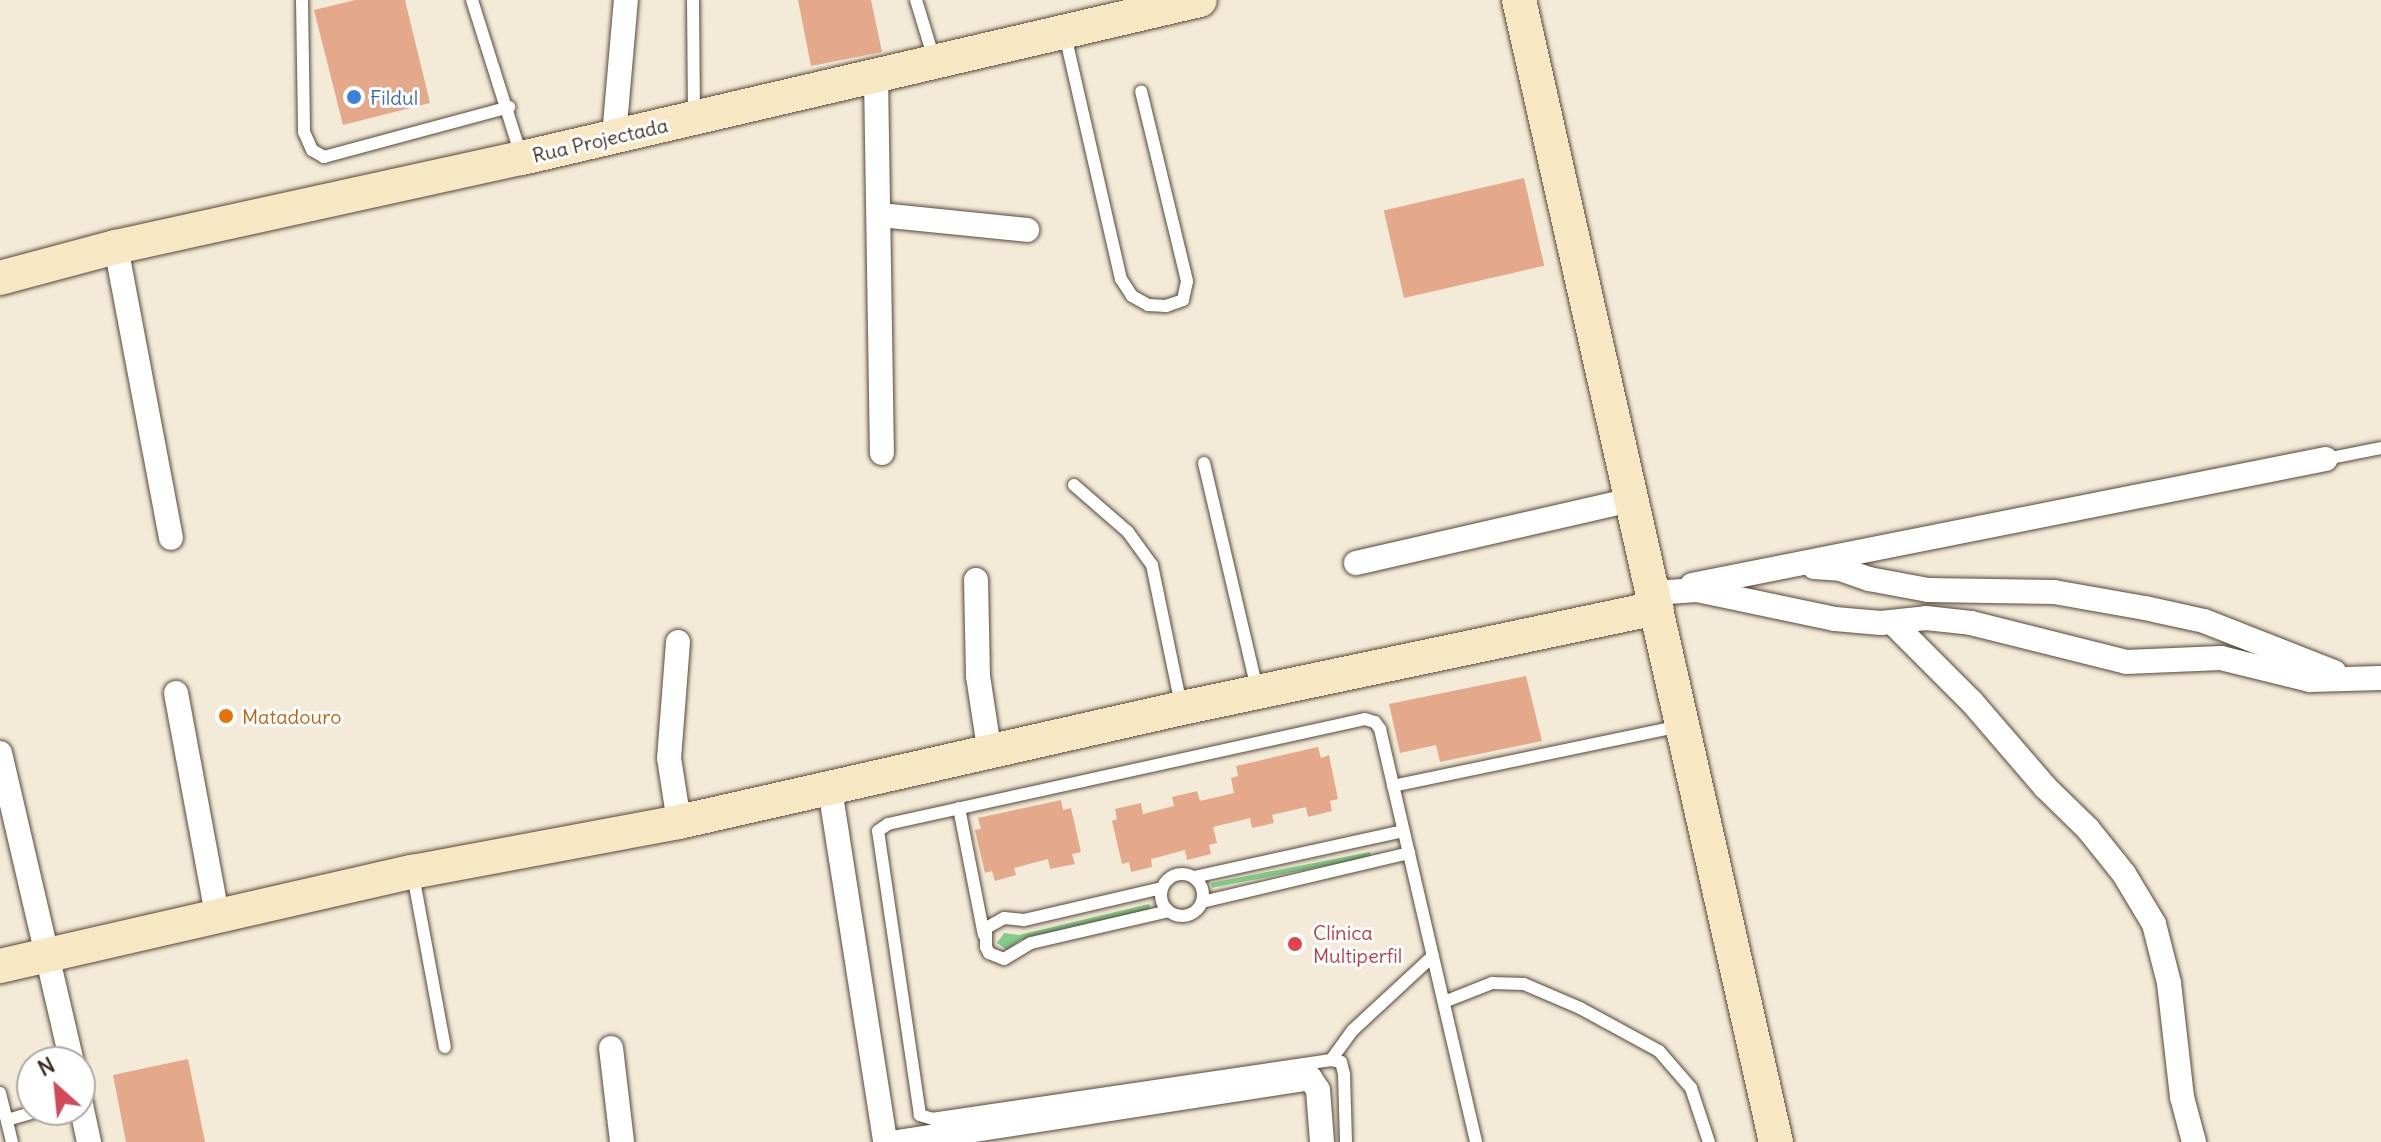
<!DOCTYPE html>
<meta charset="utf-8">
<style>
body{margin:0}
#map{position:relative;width:2381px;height:1142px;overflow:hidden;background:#f3ebd7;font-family:Delius,sans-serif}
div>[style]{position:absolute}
.green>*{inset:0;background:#83cd89;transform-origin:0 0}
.building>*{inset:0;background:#e4a98b;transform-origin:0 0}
.roads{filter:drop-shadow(0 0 2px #57473a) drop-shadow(0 0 2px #57473a)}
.lane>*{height:12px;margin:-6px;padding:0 6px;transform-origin:6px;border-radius:6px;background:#fff}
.lane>.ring{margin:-6px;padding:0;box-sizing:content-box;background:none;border:12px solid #fff;border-radius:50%}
.street>*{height:24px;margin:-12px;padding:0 12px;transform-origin:12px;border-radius:12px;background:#fff}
.secondary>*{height:34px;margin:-17px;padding:0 17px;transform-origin:17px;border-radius:17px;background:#f8e7c3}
.dots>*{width:22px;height:22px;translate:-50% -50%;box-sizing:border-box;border:4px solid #fff;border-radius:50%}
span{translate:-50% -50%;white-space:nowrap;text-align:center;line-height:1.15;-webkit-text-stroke:6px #fff;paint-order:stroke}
.shop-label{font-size:20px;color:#366cbe}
.left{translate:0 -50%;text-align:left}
.street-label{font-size:20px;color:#3b2a1e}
.food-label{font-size:20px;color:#c56008}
.health-label{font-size:20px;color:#be3a42}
.north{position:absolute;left:16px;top:1046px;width:80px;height:80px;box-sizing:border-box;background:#fff;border:2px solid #b1aaa5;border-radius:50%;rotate:333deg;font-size:22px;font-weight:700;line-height:32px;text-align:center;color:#3b2a1e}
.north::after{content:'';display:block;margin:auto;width:28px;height:36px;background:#d1495b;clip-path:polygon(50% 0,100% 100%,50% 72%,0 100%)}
</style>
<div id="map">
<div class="green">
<i style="left:1370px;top:852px;width:5px;height:162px;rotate:79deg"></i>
<i style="clip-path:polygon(1149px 904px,1151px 909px,1020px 940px,1007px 950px,997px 943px,1004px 933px,1019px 935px)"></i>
</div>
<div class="building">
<i style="clip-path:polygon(355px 0,405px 0,430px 103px,343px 125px,314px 10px)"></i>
<i style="clip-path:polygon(798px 0,871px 0,882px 52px,811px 66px)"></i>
<i style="left:1524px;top:178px;width:90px;height:144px;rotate:77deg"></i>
<i style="clip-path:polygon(1526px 676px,1542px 741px,1440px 762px,1436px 745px,1400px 753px,1389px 704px)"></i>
<i style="clip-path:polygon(1318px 747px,1321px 758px,1329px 755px,1338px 799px,1330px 801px,1332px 811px,1308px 817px,1306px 807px,1272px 815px,1274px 823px,1252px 828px,1250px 818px,1213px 827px,1217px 843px,1209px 845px,1211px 854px,1187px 860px,1185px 850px,1151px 859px,1152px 867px,1131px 872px,1129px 862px,1122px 864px,1112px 821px,1117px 819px,1115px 809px,1141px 803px,1143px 814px,1174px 806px,1172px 797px,1197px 791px,1200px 801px,1234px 793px,1231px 778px,1238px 776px,1236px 766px)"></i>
<i style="clip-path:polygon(1061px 800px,1063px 810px,1071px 808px,1081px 852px,1072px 854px,1075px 864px,1050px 869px,1048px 859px,1014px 868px,1016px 875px,995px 881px,992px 871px,985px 873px,975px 830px,981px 829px,978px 818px)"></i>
<i style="clip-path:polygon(188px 1059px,205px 1142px,126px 1142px,113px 1075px)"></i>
</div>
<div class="roads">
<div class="lane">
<i style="left:302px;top:0;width:132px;rotate:89.1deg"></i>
<i style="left:304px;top:132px;width:20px;rotate:66deg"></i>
<i style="left:312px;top:150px;width:14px;rotate:30deg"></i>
<i style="left:324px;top:157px;width:192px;rotate:-15.1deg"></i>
<i style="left:472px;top:0;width:163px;rotate:72.5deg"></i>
<i style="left:693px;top:0;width:114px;rotate:89.5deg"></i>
<i style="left:916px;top:0;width:62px;rotate:73deg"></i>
<i style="left:1065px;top:35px;width:250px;rotate:77.1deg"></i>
<i style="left:1121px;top:279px;width:20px;rotate:57deg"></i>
<i style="left:1132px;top:296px;width:18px;rotate:29deg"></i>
<i style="left:1148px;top:305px;width:18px;rotate:3deg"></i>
<i style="left:1166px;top:306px;width:18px;rotate:-19deg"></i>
<i style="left:1183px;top:300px;width:19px;rotate:-78deg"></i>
<i style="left:1187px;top:281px;width:195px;rotate:-103.6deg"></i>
<i style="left:2326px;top:459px;width:56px;rotate:-11.3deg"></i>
<i style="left:1204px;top:463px;width:232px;rotate:76.8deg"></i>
<i style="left:1074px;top:485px;width:72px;rotate:41deg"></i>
<i style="left:1128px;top:532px;width:41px;rotate:54deg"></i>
<i style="left:1152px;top:565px;width:143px;rotate:78.3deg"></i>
<i style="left:1393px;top:786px;width:292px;rotate:-11.8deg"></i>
<i style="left:959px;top:808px;width:129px;rotate:78.9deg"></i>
<i class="ring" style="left:1161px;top:874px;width:30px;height:30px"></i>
<i style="left:413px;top:875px;width:175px;rotate:79.5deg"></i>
<i style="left:1194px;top:877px;width:214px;rotate:-12.4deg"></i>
<i style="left:1162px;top:888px;width:142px;rotate:166.9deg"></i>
<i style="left:1024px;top:920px;width:20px;rotate:-174deg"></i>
<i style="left:1004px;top:918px;width:21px;rotate:151deg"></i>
<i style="left:986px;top:928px;width:19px;rotate:90deg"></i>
<i style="left:986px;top:947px;width:7px;rotate:63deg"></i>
<i style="left:989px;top:953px;width:16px;rotate:22deg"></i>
<i style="left:1004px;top:959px;width:31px;rotate:-31deg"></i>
<i style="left:1031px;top:943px;width:141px;rotate:-13.1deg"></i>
<i style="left:1202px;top:902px;width:213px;rotate:-13.3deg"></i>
<i style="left:1444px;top:1002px;width:52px;rotate:-21.6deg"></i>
<i style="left:1492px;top:983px;width:32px;rotate:2deg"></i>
<i style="left:1524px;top:984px;width:61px;rotate:23.2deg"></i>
<i style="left:1580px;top:1008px;width:90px;rotate:28.6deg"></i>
<i style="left:1659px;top:1051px;width:49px;rotate:49.1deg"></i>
<i style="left:1691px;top:1088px;width:57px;rotate:71.6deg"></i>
<i style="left:1331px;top:1060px;width:37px;rotate:-54deg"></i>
<i style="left:1353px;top:1030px;width:109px;rotate:-42.8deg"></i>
<i style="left:0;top:1093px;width:50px;rotate:76.2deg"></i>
<i style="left:7px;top:1120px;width:35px;rotate:-16deg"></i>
<i style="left:1346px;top:1142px;width:68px;rotate:-91.7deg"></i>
<i style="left:1344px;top:1074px;width:12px;rotate:-104deg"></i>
<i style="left:1341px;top:1062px;width:10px;rotate:-169deg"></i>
<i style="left:1331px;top:1060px;width:402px;rotate:171.6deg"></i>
<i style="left:933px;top:1119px;width:14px;rotate:-163deg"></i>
<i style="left:920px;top:1115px;width:287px;rotate:-98.4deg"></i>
<i style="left:878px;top:831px;width:12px;rotate:-35deg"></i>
<i style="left:888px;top:824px;width:488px;rotate:-12.4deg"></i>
<i style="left:1365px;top:719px;width:10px;rotate:17deg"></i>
<i style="left:1375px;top:722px;width:9px;rotate:54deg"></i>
<i style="left:1380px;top:729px;width:424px;rotate:76.9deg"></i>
</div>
<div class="street">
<i style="left:876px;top:76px;width:377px;rotate:89.1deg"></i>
<i style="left:614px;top:136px;width:137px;rotate:-85deg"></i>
<i style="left:880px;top:215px;width:148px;rotate:5.8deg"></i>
<i style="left:116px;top:247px;width:296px;rotate:79.3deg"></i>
<i style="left:1356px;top:563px;width:283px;rotate:-12.9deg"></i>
<i style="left:1814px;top:567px;width:26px;rotate:4deg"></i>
<i style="left:1840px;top:569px;width:31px;rotate:19deg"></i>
<i style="left:1869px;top:579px;width:60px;rotate:10.6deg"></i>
<i style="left:1928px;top:590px;width:126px;rotate:0.9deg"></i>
<i style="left:2054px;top:592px;width:92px;rotate:10deg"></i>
<i style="left:2145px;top:608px;width:60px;rotate:12.4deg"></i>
<i style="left:2204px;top:621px;width:140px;rotate:21.4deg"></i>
<i style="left:976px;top:580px;width:96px;rotate:88.8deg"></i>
<i style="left:978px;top:676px;width:79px;rotate:81.3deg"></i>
<i style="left:1692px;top:585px;width:646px;rotate:-11.24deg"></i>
<i style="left:1653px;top:593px;width:44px;rotate:-3.9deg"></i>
<i style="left:1697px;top:590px;width:141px;rotate:11.9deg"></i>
<i style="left:1835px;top:619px;width:46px;rotate:5deg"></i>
<i style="left:1881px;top:623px;width:45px;rotate:-6.3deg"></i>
<i style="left:1926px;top:618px;width:45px;rotate:6.3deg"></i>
<i style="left:1971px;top:623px;width:160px;rotate:14.1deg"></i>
<i style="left:2126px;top:662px;width:95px;rotate:-2.4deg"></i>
<i style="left:2221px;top:658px;width:92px;rotate:13.9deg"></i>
<i style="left:2310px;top:680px;width:71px;rotate:-1.6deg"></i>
<i style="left:1892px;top:622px;width:113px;rotate:45deg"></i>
<i style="left:1972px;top:702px;width:112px;rotate:49.3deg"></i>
<i style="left:2045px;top:787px;width:60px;rotate:44.3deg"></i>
<i style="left:2088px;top:829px;width:58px;rotate:51.3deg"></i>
<i style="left:2124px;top:874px;width:58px;rotate:59deg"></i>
<i style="left:2154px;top:924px;width:61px;rotate:75.7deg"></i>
<i style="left:2169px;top:983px;width:115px;rotate:83.5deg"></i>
<i style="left:2182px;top:1097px;width:47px;rotate:75.1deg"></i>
<i style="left:678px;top:642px;width:116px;rotate:94.4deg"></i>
<i style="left:669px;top:758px;width:65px;rotate:81.1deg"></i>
<i style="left:176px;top:693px;width:226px;rotate:79.5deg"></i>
<i style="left:0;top:753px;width:317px;rotate:76.9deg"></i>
<i style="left:830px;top:789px;width:357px;rotate:81.1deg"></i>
<i style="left:611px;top:1048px;width:95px;rotate:83.3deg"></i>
<i style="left:80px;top:1100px;width:43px;rotate:77.9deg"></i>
<i style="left:897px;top:1142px;width:418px;rotate:-8.8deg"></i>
<i style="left:1310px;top:1078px;width:14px;rotate:56deg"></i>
<i style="left:1318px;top:1090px;width:52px;rotate:85.6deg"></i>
</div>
<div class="secondary">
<i style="left:1519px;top:0;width:1171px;rotate:77.32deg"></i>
<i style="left:0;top:278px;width:120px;rotate:-15deg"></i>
<i style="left:116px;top:247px;width:416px;rotate:-12.4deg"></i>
<i style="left:522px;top:158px;width:696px;rotate:-13.12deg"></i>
<i style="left:0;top:966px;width:423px;rotate:-12.9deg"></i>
<i style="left:412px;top:872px;width:272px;rotate:-10.6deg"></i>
<i style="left:679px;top:822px;width:516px;rotate:-12.77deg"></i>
<i style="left:1182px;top:708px;width:485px;rotate:-11.9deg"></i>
</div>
</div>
<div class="dots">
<i style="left:354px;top:97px;background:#3f7fe0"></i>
<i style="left:226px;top:716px;background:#e8710a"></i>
<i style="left:1295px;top:944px;background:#e0444e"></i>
</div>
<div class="shop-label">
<span class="left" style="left:370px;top:97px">Fildul</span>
</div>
<div class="street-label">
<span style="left:600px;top:140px;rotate:-13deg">Rua Projectada</span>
</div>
<div class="food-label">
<span class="left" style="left:242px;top:716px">Matadouro</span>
</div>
<div class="health-label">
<span class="left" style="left:1313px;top:944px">Clínica<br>Multiperfil</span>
</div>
<div class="north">N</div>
</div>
